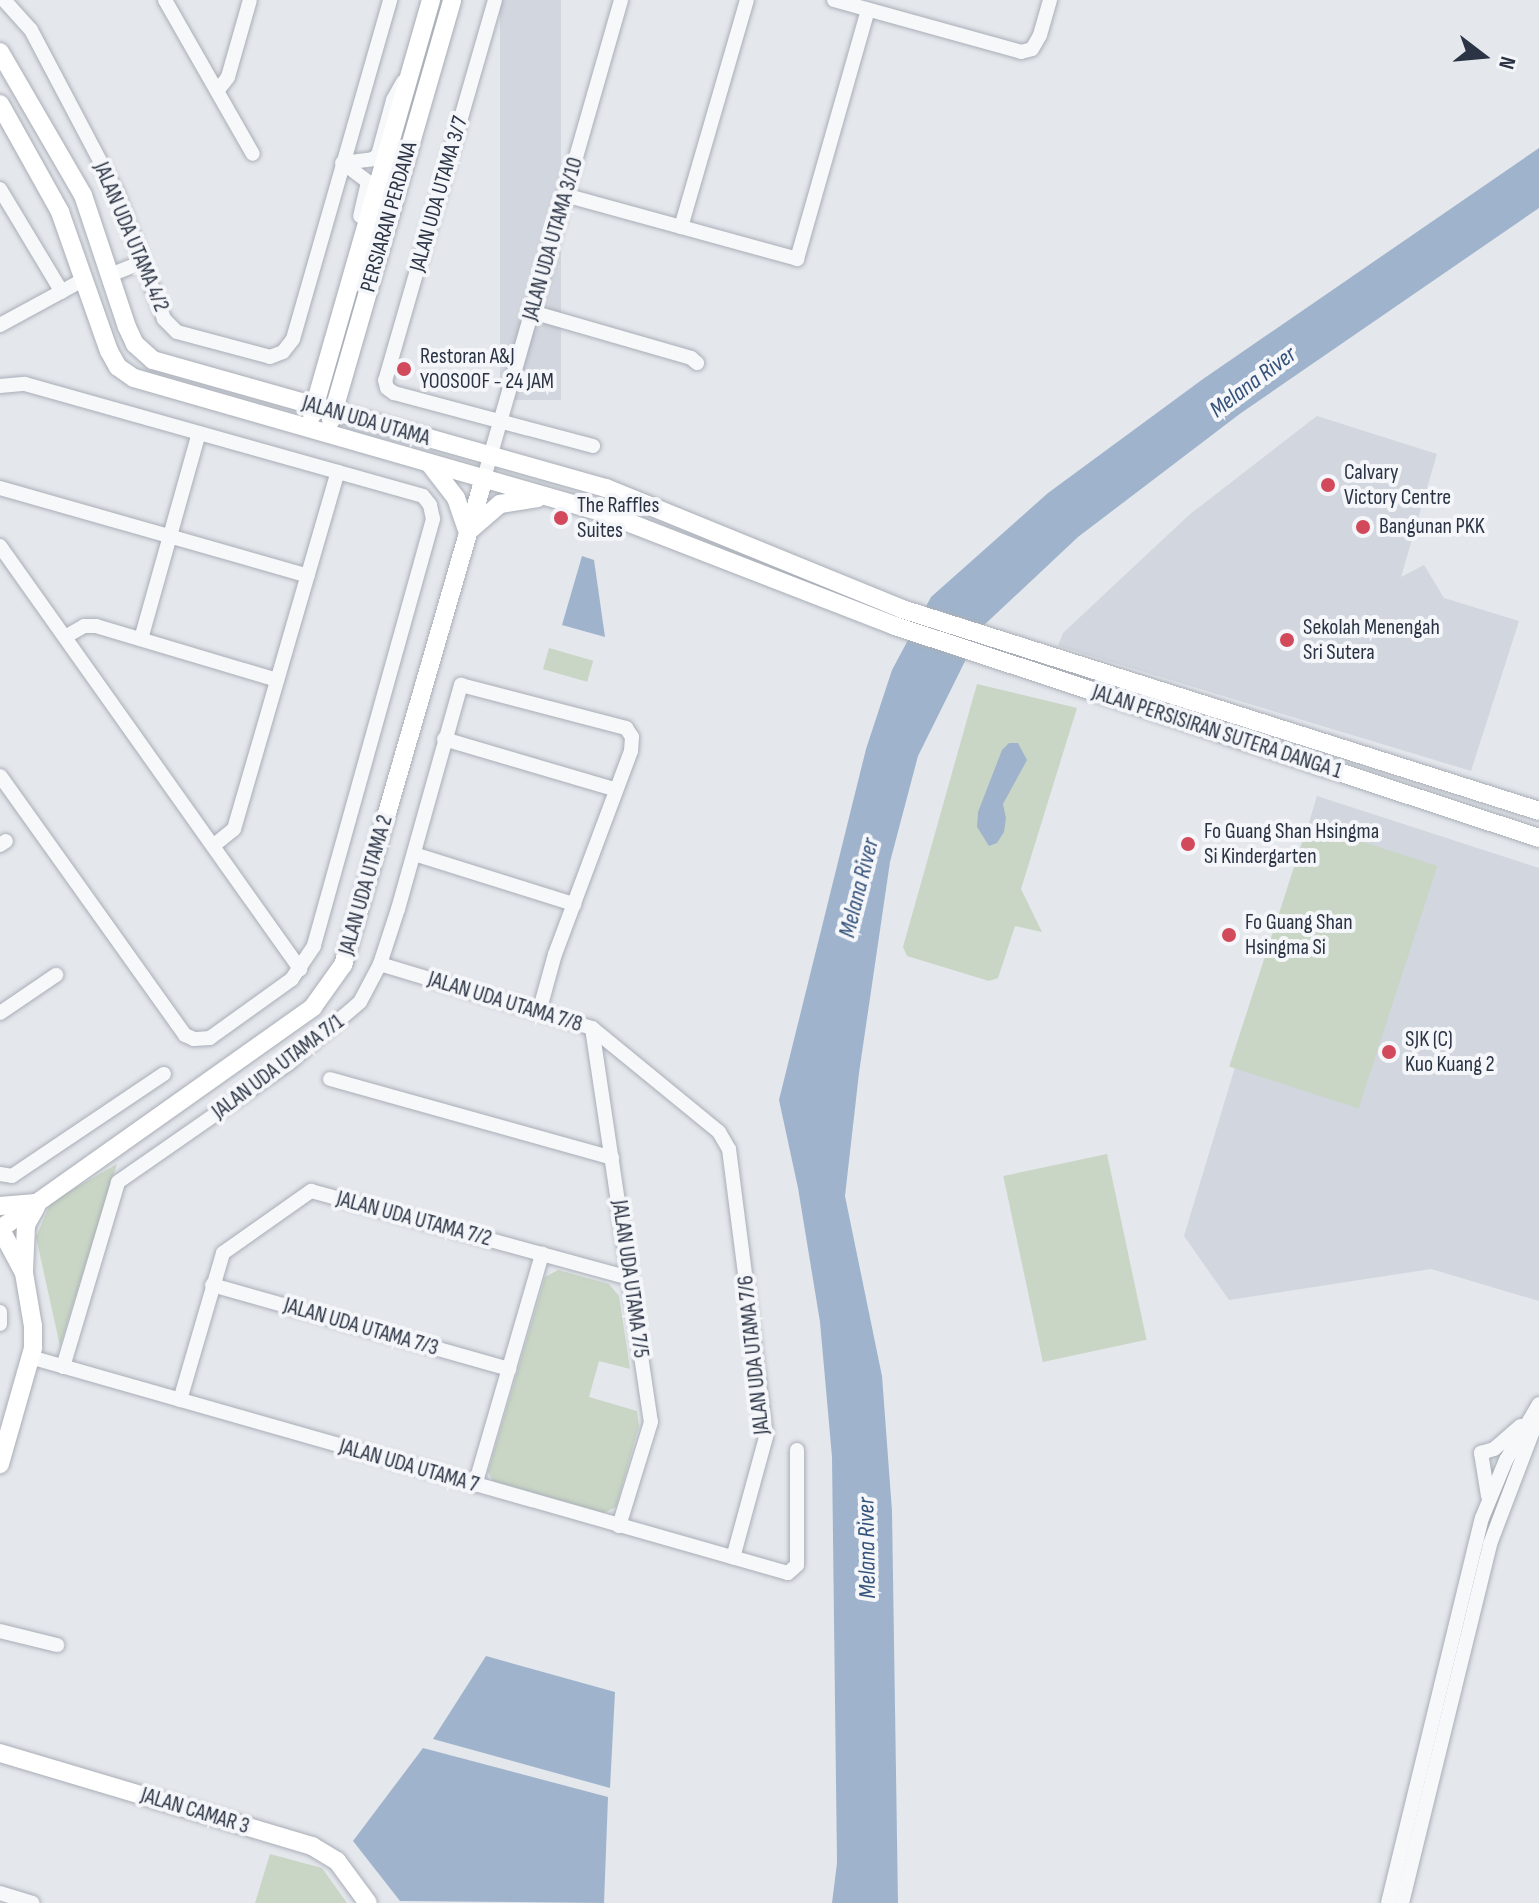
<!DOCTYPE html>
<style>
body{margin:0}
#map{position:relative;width:1539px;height:1903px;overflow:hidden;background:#e4e7ec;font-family:"Sofia Sans Condensed",sans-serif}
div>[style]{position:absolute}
.built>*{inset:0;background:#d2d6de;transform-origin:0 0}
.green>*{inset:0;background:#c9d6c5;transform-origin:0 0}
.water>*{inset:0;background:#9fb4cc}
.roads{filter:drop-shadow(0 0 2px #a9aeb7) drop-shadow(0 0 2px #a9aeb7)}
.street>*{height:14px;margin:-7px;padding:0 7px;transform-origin:7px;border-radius:7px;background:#f7f8fa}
.secondary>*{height:18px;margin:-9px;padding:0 9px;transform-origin:9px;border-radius:9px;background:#fff}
.dots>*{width:22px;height:22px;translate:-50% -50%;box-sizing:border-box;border:4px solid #f4f6f9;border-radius:50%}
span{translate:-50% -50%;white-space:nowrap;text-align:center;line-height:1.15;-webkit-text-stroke:8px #f4f6f9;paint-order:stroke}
.street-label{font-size:22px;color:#2b3445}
.poi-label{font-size:22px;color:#2b3445}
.left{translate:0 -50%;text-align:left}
.water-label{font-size:24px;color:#34527a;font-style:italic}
.north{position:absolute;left:1443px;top:16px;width:80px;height:80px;-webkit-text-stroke:6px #f4f6f9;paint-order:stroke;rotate:106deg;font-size:22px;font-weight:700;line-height:32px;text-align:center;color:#2b3445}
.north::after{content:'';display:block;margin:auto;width:28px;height:36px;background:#2b3445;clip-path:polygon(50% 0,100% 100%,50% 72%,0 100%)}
</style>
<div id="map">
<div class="built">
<i style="left:500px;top:0;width:61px;height:400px"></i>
<i style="clip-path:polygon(1317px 416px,1437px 454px,1401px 577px,1424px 565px,1444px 598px,1519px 621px,1471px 771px,1058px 646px,1063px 633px,1189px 515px)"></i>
<i style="clip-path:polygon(1317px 796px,1539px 868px,1539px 1301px,1431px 1269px,1229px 1300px,1184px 1236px)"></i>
</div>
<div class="green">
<i style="left:549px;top:648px;width:46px;height:22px;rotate:16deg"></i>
<i style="clip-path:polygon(977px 684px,1077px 708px,1021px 889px,1042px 932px,1015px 926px,998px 978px,989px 981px,907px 956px,903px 947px)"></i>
<i style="left:1308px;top:824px;width:136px;height:255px;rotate:18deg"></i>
<i style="left:1107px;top:1154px;width:190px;height:106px;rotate:78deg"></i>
<i style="clip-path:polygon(117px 1164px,60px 1346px,36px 1237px,51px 1202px)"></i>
<i style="clip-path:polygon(558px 1270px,609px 1284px,619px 1296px,630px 1369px,599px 1361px,589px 1397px,637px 1411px,639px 1426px,616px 1507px,604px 1513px,493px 1481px,488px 1472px,545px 1277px)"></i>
<i style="clip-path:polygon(270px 1854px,322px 1868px,347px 1903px,255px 1903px)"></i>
</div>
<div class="water">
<i style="clip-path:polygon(1539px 148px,1539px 208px,1241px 413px,1078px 537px,982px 627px,918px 756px,890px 862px,859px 1073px,845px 1196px,882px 1376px,892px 1511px,898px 1903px,832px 1903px,837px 1863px,832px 1457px,820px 1322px,798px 1188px,779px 1100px,866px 749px,892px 670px,931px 597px,1048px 493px,1203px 379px)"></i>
<i style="clip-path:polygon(582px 556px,594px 560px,605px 637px,562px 625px)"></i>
<i style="clip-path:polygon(1009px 743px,1018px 743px,1027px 760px,1003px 804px,1006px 818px,1004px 832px,997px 843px,989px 846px,977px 827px,978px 812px,1002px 750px)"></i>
<i style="clip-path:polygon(486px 1656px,615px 1692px,610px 1788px,433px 1739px)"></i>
<i style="clip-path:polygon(423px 1748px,608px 1797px,604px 1903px,400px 1901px,353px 1841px)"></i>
</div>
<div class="roads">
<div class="street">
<i style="left:4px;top:0;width:40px;rotate:48deg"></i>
<i style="left:31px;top:30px;width:182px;rotate:62.2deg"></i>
<i style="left:116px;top:191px;width:137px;rotate:69.4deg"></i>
<i style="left:164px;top:319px;width:18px;rotate:45deg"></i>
<i style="left:177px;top:332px;width:96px;rotate:15deg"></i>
<i style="left:270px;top:357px;width:14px;rotate:-21deg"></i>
<i style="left:283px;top:352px;width:16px;rotate:-52deg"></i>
<i style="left:293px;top:339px;width:353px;rotate:-74deg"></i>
<i style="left:165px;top:0;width:177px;rotate:60.3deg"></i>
<i style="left:495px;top:0;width:396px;rotate:106.1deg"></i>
<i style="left:385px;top:380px;width:8px;rotate:76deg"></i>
<i style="left:387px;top:388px;width:9px;rotate:36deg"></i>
<i style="left:394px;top:393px;width:206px;rotate:14.9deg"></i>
<i style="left:834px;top:0;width:194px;rotate:15.5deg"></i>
<i style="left:1021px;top:52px;width:11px;rotate:-15deg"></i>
<i style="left:1032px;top:49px;width:16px;rotate:-60deg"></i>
<i style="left:1040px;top:35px;width:36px;rotate:-74deg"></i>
<i style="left:218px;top:90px;width:16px;rotate:-52deg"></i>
<i style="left:228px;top:77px;width:80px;rotate:-74.1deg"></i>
<i style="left:342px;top:163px;width:31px;rotate:-7deg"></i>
<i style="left:373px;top:159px;width:6px;rotate:-39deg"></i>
<i style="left:378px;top:155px;width:57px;rotate:-74.7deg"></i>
<i style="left:393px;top:100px;width:21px;rotate:-61deg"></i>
<i style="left:343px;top:163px;width:31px;rotate:37deg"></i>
<i style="left:368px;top:182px;width:35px;rotate:103deg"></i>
<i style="left:0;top:189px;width:120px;rotate:59deg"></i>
<i style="left:565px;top:195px;width:241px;rotate:15.4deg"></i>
<i style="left:797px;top:259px;width:259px;rotate:-74.1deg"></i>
<i style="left:681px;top:227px;width:236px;rotate:-73.8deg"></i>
<i style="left:110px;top:275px;width:35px;rotate:-22deg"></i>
<i style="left:532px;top:312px;width:166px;rotate:16.1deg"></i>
<i style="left:691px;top:358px;width:8px;rotate:40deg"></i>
<i style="left:0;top:325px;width:94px;rotate:-28.5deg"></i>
<i style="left:0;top:386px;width:25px;rotate:-5deg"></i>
<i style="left:25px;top:384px;width:413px;rotate:15.7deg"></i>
<i style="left:423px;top:496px;width:11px;rotate:52deg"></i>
<i style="left:430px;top:505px;width:14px;rotate:78deg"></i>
<i style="left:433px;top:519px;width:443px;rotate:105.6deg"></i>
<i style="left:314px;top:946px;width:40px;rotate:124deg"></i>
<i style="left:292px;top:979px;width:101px;rotate:144.3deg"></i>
<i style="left:210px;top:1038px;width:16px;rotate:176deg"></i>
<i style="left:194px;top:1039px;width:10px;rotate:-156deg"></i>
<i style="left:185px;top:1035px;width:318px;rotate:-125.5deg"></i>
<i style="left:484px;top:478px;width:497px;rotate:-74deg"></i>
<i style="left:0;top:488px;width:320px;rotate:15.9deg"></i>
<i style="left:0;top:546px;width:519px;rotate:54.65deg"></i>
<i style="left:65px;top:637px;width:22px;rotate:-30deg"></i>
<i style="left:84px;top:626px;width:12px"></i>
<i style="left:96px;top:626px;width:189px;rotate:16.6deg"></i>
<i style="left:141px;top:639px;width:214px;rotate:-74.3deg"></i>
<i style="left:444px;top:739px;width:177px;rotate:16.4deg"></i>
<i style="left:0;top:845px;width:7px;rotate:-34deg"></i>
<i style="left:213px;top:846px;width:27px;rotate:-39deg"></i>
<i style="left:234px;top:829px;width:372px;rotate:-73.8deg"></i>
<i style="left:414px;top:854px;width:168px;rotate:17.4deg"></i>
<i style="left:380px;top:964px;width:221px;rotate:16.8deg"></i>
<i style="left:592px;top:1028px;width:164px;rotate:39.3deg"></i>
<i style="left:719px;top:1132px;width:20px;rotate:60deg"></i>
<i style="left:729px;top:1149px;width:290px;rotate:82.7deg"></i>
<i style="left:766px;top:1437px;width:125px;rotate:105.3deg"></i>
<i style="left:0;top:1013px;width:68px;rotate:-34.2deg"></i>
<i style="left:592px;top:1028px;width:398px;rotate:81.5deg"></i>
<i style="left:651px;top:1422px;width:109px;rotate:107.1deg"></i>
<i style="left:330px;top:1079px;width:293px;rotate:15.6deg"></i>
<i style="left:0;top:1174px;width:12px;rotate:9deg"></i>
<i style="left:12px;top:1176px;width:183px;rotate:-33.9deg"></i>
<i style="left:212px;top:1285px;width:309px;rotate:15.8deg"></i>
<i style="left:0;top:1312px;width:12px;rotate:90deg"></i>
<i style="left:30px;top:1357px;width:788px;rotate:15.91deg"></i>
<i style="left:788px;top:1573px;width:12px;rotate:-42deg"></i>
<i style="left:797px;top:1565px;width:115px;rotate:-90deg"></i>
<i style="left:63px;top:1367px;width:193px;rotate:-73.4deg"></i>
<i style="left:118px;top:1182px;width:207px;rotate:-34.8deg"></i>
<i style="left:288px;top:1064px;width:95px;rotate:-40.7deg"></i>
<i style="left:360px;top:1002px;width:43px;rotate:-62.2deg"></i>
<i style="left:380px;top:964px;width:58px;rotate:-71.9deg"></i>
<i style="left:398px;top:909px;width:233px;rotate:-74.3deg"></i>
<i style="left:461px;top:685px;width:171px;rotate:14.6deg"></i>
<i style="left:626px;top:728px;width:11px;rotate:56deg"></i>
<i style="left:632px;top:737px;width:14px;rotate:94deg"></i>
<i style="left:631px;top:751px;width:217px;rotate:110.5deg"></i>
<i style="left:555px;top:954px;width:60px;rotate:105.4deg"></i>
<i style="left:180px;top:1400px;width:153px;rotate:-73.7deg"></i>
<i style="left:223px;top:1253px;width:108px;rotate:-35.2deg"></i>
<i style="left:311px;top:1191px;width:330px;rotate:15.3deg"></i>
<i style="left:475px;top:1485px;width:241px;rotate:-73.8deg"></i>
<i style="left:1488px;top:1496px;width:44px;rotate:-99.2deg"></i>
<i style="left:1481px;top:1453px;width:14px;rotate:-17deg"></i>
<i style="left:1494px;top:1449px;width:35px;rotate:-41deg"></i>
<i style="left:0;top:1631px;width:59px;rotate:13.8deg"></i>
<i style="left:0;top:1893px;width:34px;rotate:17deg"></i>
<i style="left:1388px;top:1903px;width:396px;rotate:-76.3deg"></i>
<i style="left:1482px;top:1518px;width:63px;rotate:-67.5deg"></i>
<i style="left:1506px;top:1460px;width:65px;rotate:-59.5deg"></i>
<i style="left:1402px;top:1903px;width:370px;rotate:-76.2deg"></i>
<i style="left:1490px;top:1544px;width:138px;rotate:-69.2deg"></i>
</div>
<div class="secondary">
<i style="left:0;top:52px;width:165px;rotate:59.9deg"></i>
<i style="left:83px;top:195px;width:139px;rotate:71.6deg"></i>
<i style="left:127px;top:327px;width:19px;rotate:65deg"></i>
<i style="left:135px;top:344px;width:24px;rotate:42deg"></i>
<i style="left:153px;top:360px;width:471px;rotate:15.8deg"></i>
<i style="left:606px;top:488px;width:320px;rotate:22.2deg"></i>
<i style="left:902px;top:609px;width:668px;rotate:17.59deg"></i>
<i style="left:0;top:104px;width:124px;rotate:60.9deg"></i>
<i style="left:60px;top:212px;width:147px;rotate:70.6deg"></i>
<i style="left:109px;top:351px;width:18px;rotate:61deg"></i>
<i style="left:118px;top:367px;width:19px;rotate:35deg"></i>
<i style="left:134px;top:378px;width:489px;rotate:16deg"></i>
<i style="left:604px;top:513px;width:312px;rotate:21.2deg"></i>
<i style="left:895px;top:626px;width:678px;rotate:18.22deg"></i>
<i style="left:312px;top:415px;width:432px;rotate:-74deg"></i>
<i style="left:331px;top:420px;width:437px;rotate:-73.9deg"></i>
<i style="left:429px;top:463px;width:44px;rotate:52.4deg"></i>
<i style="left:456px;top:498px;width:36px;rotate:71deg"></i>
<i style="left:470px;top:530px;width:40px;rotate:-41deg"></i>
<i style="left:500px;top:504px;width:38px;rotate:-9deg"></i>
<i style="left:0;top:1206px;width:33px;rotate:-5deg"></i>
<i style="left:0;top:1228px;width:51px;rotate:61.9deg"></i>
<i style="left:24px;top:1273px;width:54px;rotate:80.4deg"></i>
<i style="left:33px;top:1326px;width:22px;rotate:90deg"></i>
<i style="left:33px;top:1348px;width:121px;rotate:105.9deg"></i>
<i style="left:0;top:1229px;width:384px;rotate:-35.3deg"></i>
<i style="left:313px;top:1007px;width:52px;rotate:-54.5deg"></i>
<i style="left:343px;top:965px;width:507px;rotate:-73.85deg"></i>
<i style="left:24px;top:1271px;width:46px;rotate:-87.5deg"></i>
<i style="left:26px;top:1225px;width:21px;rotate:-61deg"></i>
<i style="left:0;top:1753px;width:326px;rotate:16.6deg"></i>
<i style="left:312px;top:1846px;width:29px;rotate:31deg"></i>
<i style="left:337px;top:1861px;width:52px;rotate:53.6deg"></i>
</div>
</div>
<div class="dots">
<i style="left:404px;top:369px;background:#d1495b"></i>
<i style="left:1328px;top:485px;background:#d1495b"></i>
<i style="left:561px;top:518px;background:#d1495b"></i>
<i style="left:1363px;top:527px;background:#d1495b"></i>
<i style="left:1287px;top:640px;background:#d1495b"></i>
<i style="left:1188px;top:844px;background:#d1495b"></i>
<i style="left:1229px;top:935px;background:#d1495b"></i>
<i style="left:1389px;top:1052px;background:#d1495b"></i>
</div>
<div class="street-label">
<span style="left:439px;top:194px;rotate:-74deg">JALAN UDA UTAMA 3/7</span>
<span style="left:389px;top:217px;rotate:-74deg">PERSIARAN PERDANA</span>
<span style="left:131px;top:237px;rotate:67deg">JALAN UDA UTAMA 4/2</span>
<span style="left:553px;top:239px;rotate:-74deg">JALAN UDA UTAMA 3/10</span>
<span style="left:366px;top:421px;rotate:16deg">JALAN UDA UTAMA</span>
<span style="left:1217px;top:732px;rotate:18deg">JALAN PERSISIRAN SUTERA DANGA 1</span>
<span style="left:366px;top:885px;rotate:-74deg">JALAN UDA UTAMA 2</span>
<span style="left:505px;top:1002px;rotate:17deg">JALAN UDA UTAMA 7/8</span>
<span style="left:278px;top:1067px;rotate:-37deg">JALAN UDA UTAMA 7/1</span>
<span style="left:414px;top:1219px;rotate:15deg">JALAN UDA UTAMA 7/2</span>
<span style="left:630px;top:1279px;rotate:82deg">JALAN UDA UTAMA 7/5</span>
<span style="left:361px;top:1327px;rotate:16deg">JALAN UDA UTAMA 7/3</span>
<span style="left:754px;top:1355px;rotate:-96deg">JALAN UDA UTAMA 7/6</span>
<span style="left:409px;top:1466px;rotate:16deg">JALAN UDA UTAMA 7</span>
<span style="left:195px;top:1811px;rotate:17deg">JALAN CAMAR 3</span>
</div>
<div class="poi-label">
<span class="left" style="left:420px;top:369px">Restoran A&amp;J<br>YOOSOOF - 24 JAM</span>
<span class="left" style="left:1344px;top:485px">Calvary<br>Victory Centre</span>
<span class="left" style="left:577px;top:518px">The Raffles<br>Suites</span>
<span class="left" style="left:1379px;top:527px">Bangunan PKK</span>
<span class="left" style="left:1303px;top:640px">Sekolah Menengah<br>Sri Sutera</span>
<span class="left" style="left:1204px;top:844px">Fo Guang Shan Hsingma<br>Si Kindergarten</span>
<span class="left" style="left:1245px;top:935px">Fo Guang Shan<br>Hsingma Si</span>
<span class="left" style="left:1405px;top:1052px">SJK (C)<br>Kuo Kuang 2</span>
</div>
<div class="water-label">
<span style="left:1253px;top:382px;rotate:-37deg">Melana River</span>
<span style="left:859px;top:888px;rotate:-76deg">Melana River</span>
<span style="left:867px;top:1548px;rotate:-91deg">Melana River</span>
</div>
<div class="north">N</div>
</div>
